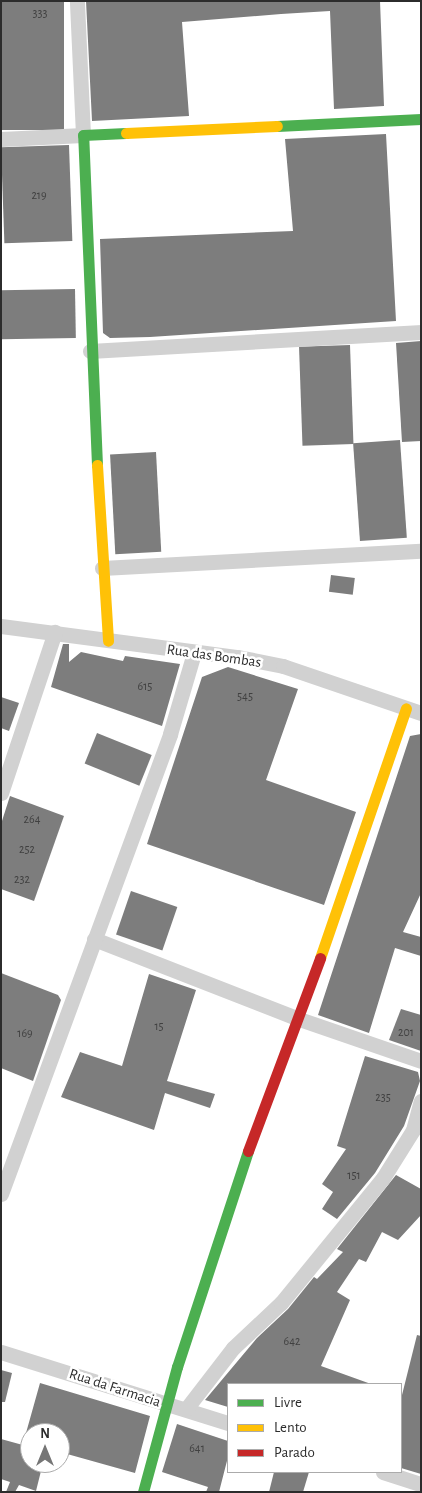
<!DOCTYPE html>
<style>
body{margin:0}
#map{position:relative;width:422px;height:1493px;overflow:hidden;background:#fff;font-family:"Alegreya Sans",sans-serif}
div>[style]{position:absolute}
.building>*{inset:0;background:#7d7d7d;transform-origin:0 0}
.street>*{height:15px;margin:-7.5px;padding:0 7.5px;transform-origin:7.5px;border-radius:7.5px;background:#d1d1d1}
.fast>*{height:11px;margin:-5.5px;padding:0 5.5px;transform-origin:5.5px;border-radius:5.5px;background:#4caf50}
.slow>*{height:11px;margin:-5.5px;padding:0 5.5px;transform-origin:5.5px;border-radius:5.5px;background:#ffc107}
.jam>*{height:11px;margin:-5.5px;padding:0 5.5px;transform-origin:5.5px;border-radius:5.5px;background:#c62828}
span{translate:-50% -50%;white-space:nowrap;text-align:center;line-height:1.15;-webkit-text-stroke:5px #fff;paint-order:stroke}
.number-label{font-size:12px;color:#404040}
.number-label span{-webkit-text-stroke-width:0}
.street-label{font-size:15px;color:#2c2c2c}
.frame{position:absolute;inset:0;border:2px solid #2c2c2c;pointer-events:none}
.legend{position:absolute;left:227px;top:1383px;width:175px;height:90px;box-sizing:border-box;background:#fff;border:1px solid #ababab;margin:0;padding:6px 9px;list-style:none;font-size:15px;color:#2c2c2c}
.legend li{display:flex;align-items:center;gap:10px;height:25px}
.legend b{width:25px;border:1px solid #ababab}
.north{position:absolute;left:20px;top:1423px;width:50px;height:50px;box-sizing:border-box;background:#fff;border:1px solid #ababab;border-radius:50%;rotate:0deg;font-size:14px;font-weight:700;line-height:20px;text-align:center;color:#2c2c2c}
.north::after{content:'';display:block;margin:auto;width:18px;height:22px;background:#767676;clip-path:polygon(50% 0,100% 100%,50% 72%,0 100%)}
</style>
<div id="map">
<div class="building">
<i style="left:1px;top:1px;width:63px;height:129px"></i>
<i style="clip-path:polygon(86px 1px,380px 1px,384px 106px,334px 109px,330px 11px,281px 14px,182px 22px,189px 116px,92px 121px)"></i>
<i style="clip-path:polygon(386px 134px,396px 321px,150px 337px,110px 338px,103px 333px,100px 239px,293px 231px,285px 139px)"></i>
<i style="left:69px;top:145px;width:96px;height:68px;rotate:88deg"></i>
<i style="left:75px;top:289px;width:49px;height:74px;rotate:89deg"></i>
<i style="clip-path:polygon(421px 341px,421px 441px,402px 442px,396px 343px)"></i>
<i style="left:350px;top:345px;width:99px;height:51px;rotate:88deg"></i>
<i style="left:400px;top:440px;width:98px;height:47px;rotate:86deg"></i>
<i style="left:156px;top:452px;width:100px;height:46px;rotate:87deg"></i>
<i style="left:331px;top:575px;width:24px;height:17px;rotate:7deg"></i>
<i style="clip-path:polygon(63px 644px,69px 644px,69px 662px,81px 652px,123px 661px,125px 656px,180px 664px,162px 726px,51px 687px)"></i>
<i style="clip-path:polygon(228px 667px,298px 689px,266px 780px,356px 812px,324px 905px,147px 844px,202px 677px)"></i>
<i style="clip-path:polygon(1px 697px,19px 703px,9px 731px,1px 728px)"></i>
<i style="left:97px;top:733px;width:59px;height:33px;rotate:22deg"></i>
<i style="clip-path:polygon(421px 734px,421px 893px,403px 932px,421px 937px,421px 956px,395px 948px,369px 1033px,318px 1015px,410px 736px)"></i>
<i style="clip-path:polygon(10px 796px,64px 816px,34px 901px,1px 889px,1px 824px)"></i>
<i style="left:131px;top:891px;width:49px;height:46px;rotate:19deg"></i>
<i style="clip-path:polygon(1px 973px,58px 995px,61px 1000px,33px 1081px,1px 1068px)"></i>
<i style="clip-path:polygon(149px 974px,196px 990px,167px 1081px,215px 1094px,210px 1108px,165px 1093px,154px 1130px,61px 1097px,80px 1052px,122px 1066px)"></i>
<i style="clip-path:polygon(401px 1009px,421px 1015px,421px 1051px,389px 1040px)"></i>
<i style="clip-path:polygon(365px 1056px,418px 1072px,420px 1081px,404px 1126px,375px 1173px,337px 1219px,322px 1209px,333px 1192px,322px 1184px,346px 1149px,337px 1146px)"></i>
<i style="clip-path:polygon(396px 1175px,421px 1189px,421px 1215px,398px 1240px,382px 1232px,366px 1262px,359px 1259px,337px 1292px,350px 1300px,321px 1366px,371px 1384px,228px 1384px,228px 1407px,205px 1400px,257px 1338px,288px 1309px,314px 1277px,317px 1279px,343px 1252px,337px 1249px)"></i>
<i style="clip-path:polygon(417px 1335px,421px 1336px,421px 1474px,401px 1468px,401px 1399px)"></i>
<i style="clip-path:polygon(1px 1370px,12px 1373px,5px 1402px,1px 1402px)"></i>
<i style="clip-path:polygon(40px 1383px,150px 1416px,135px 1473px,60px 1452px,60px 1433px,26px 1433px)"></i>
<i style="clip-path:polygon(177px 1424px,228px 1441px,228px 1457px,219px 1492px,206px 1492px,208px 1487px,162px 1472px)"></i>
<i style="clip-path:polygon(1px 1439px,30px 1447px,30px 1463px,43px 1463px,36px 1491px,19px 1485px,15px 1492px,6px 1492px,10px 1482px,1px 1479px)"></i>
<i style="clip-path:polygon(274px 1472px,309px 1472px,303px 1492px,269px 1492px)"></i>
</div>
<div class="street">
<i style="left:1px;top:139px;width:82px;rotate:-2.8deg"></i>
<i style="left:83px;top:135px;width:134px;rotate:-92.6deg"></i>
<i style="left:90px;top:351px;width:332px;rotate:-3.3deg"></i>
<i style="left:102px;top:568px;width:319px;rotate:-3.1deg"></i>
<i style="left:1px;top:626px;width:239px;rotate:7.5deg"></i>
<i style="left:238px;top:657px;width:46px;rotate:11.3deg"></i>
<i style="left:283px;top:666px;width:146px;rotate:18.8deg"></i>
<i style="left:1px;top:793px;width:170px;rotate:-71.5deg"></i>
<i style="left:94px;top:939px;width:220px;rotate:21.3deg"></i>
<i style="left:299px;top:1019px;width:129px;rotate:19deg"></i>
<i style="left:1px;top:1194px;width:490px;rotate:-69.8deg"></i>
<i style="left:170px;top:734px;width:84px;rotate:-73.5deg"></i>
<i style="left:1px;top:1352px;width:238px;rotate:17.4deg"></i>
<i style="left:186px;top:1409px;width:77px;rotate:-52.4deg"></i>
<i style="left:233px;top:1348px;width:66px;rotate:-43.2deg"></i>
<i style="left:281px;top:1303px;width:161px;rotate:-50.8deg"></i>
<i style="left:383px;top:1178px;width:57px;rotate:-58deg"></i>
<i style="left:413px;top:1130px;width:30px;rotate:-75deg"></i>
<i style="left:383px;top:1472px;width:40px;rotate:18deg"></i>
</div>
<div class="fast">
<i style="left:277px;top:126px;width:144px;rotate:-2.8deg"></i>
<i style="left:97px;top:465px;width:330px;rotate:-92.4deg"></i>
<i style="left:83px;top:135px;width:43px;rotate:-2.7deg"></i>
<i style="left:143px;top:1492px;width:130px;rotate:-74.8deg"></i>
<i style="left:177px;top:1367px;width:227px;rotate:-71.8deg"></i>
</div>
<div class="slow">
<i style="left:126px;top:133px;width:151px;rotate:-2.7deg"></i>
<i style="left:97px;top:465px;width:176px;rotate:86.4deg"></i>
<i style="left:320px;top:958px;width:264px;rotate:-71deg"></i>
</div>
<div class="jam">
<i style="left:248px;top:1151px;width:206px;rotate:-69.5deg"></i>
</div>
<div class="number-label">
<span style="left:40px;top:14px">333</span>
<span style="left:39px;top:196px">219</span>
<span style="left:145px;top:687px">615</span>
<span style="left:245px;top:697px">545</span>
<span style="left:32px;top:820px">264</span>
<span style="left:27px;top:850px">252</span>
<span style="left:22px;top:880px">232</span>
<span style="left:159px;top:1027px">15</span>
<span style="left:406px;top:1033px">201</span>
<span style="left:25px;top:1034px">169</span>
<span style="left:383px;top:1098px">235</span>
<span style="left:354px;top:1176px">151</span>
<span style="left:292px;top:1342px">642</span>
<span style="left:197px;top:1449px">641</span>
</div>
<div class="street-label">
<span style="left:214px;top:656px;rotate:8deg">Rua das Bombas</span>
<span style="left:115px;top:1388px;rotate:18deg">Rua da Farmacia</span>
</div>
<div class="frame"></div>
<ul class="legend">
<li><b style="height:6px;background:#4caf50"></b>Livre</li>
<li><b style="height:6px;background:#ffc107"></b>Lento</li>
<li><b style="height:6px;background:#c62828"></b>Parado</li>
</ul>
<div class="north">N</div>
</div>
